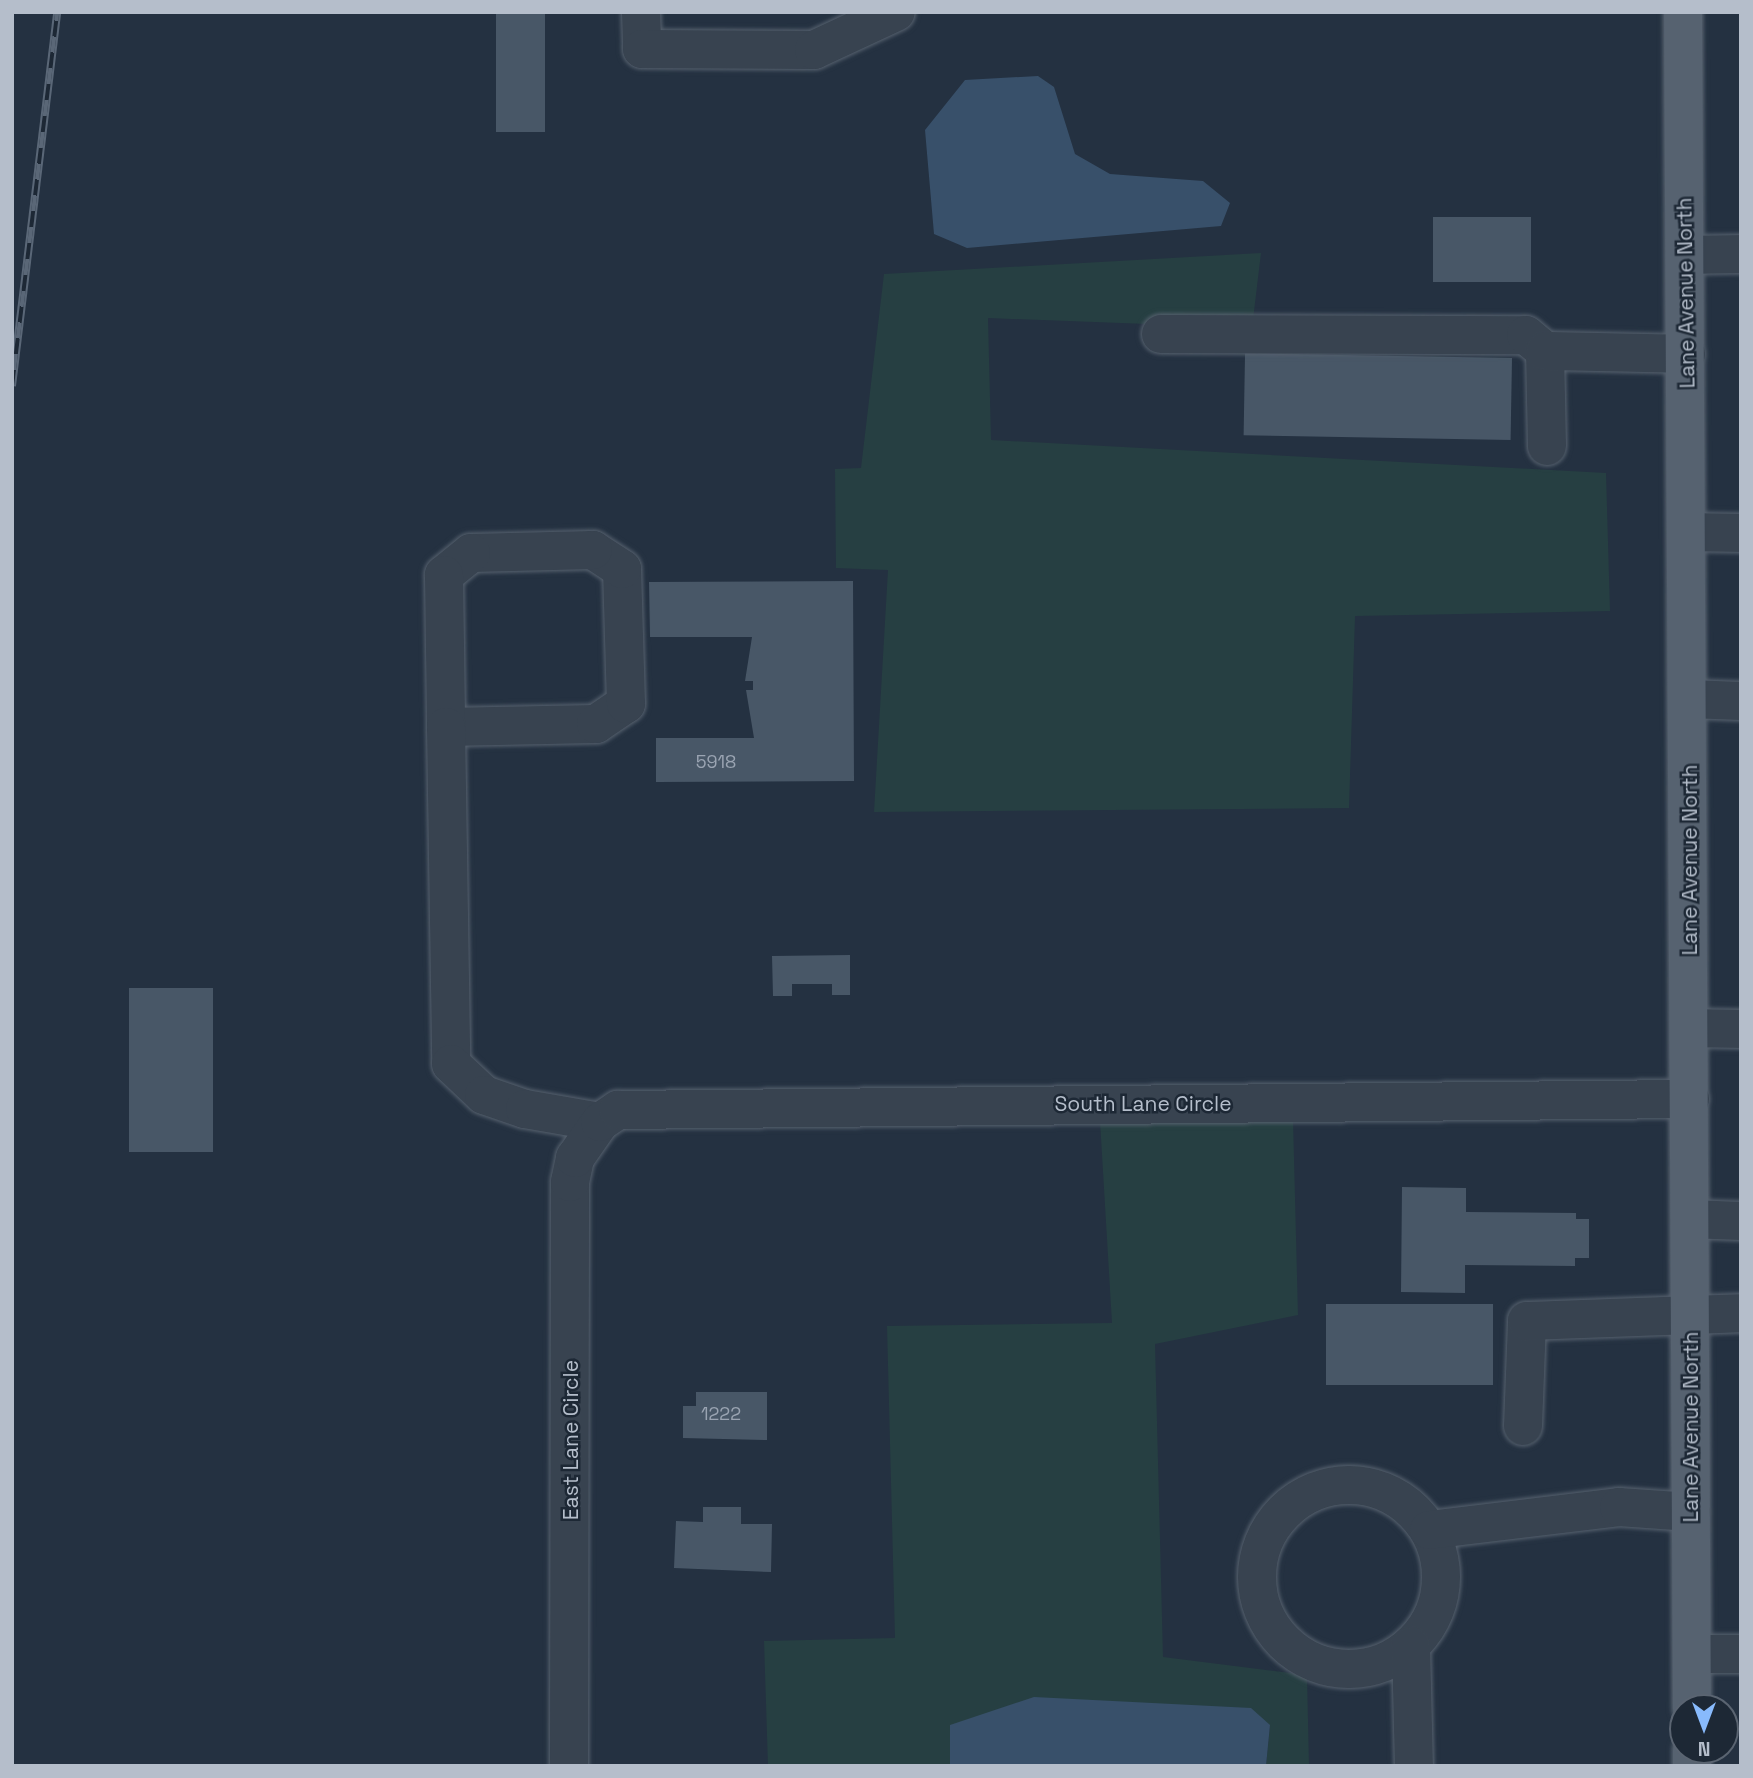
<!DOCTYPE html>
<style>
body{margin:0}
#map{position:relative;width:1753px;height:1778px;overflow:hidden;background:#243141;font-family:"Space Grotesk",sans-serif}
div>[style]{position:absolute}
.green>*{inset:0;background:#263f42}
.water>*{inset:0;background:#38506a}
.building>*{inset:0;background:#485767;transform-origin:0 0}
.roads{filter:drop-shadow(0 0 2px #56616e) drop-shadow(0 0 2px #56616e)}
.minor>*{height:38px;margin:-19px;padding:0 19px;transform-origin:19px;border-radius:19px;background:#384350}
.minor>.ring{margin:-19px;padding:0;box-sizing:content-box;background:none;border:38px solid #384350;border-radius:50%}
.major>*{height:38px;margin:-19px;padding:0 19px;transform-origin:19px;border-radius:19px;background:#566270}
.rail>*{height:8px;margin-top:-4px;transform-origin:0;background:repeating-linear-gradient(90deg,#1d2835 0 16px,#5a6777 0 32px);box-sizing:border-box;border-block:2px solid #5a6777}
span{translate:-50% -50%;white-space:nowrap;text-align:center;line-height:1.15;-webkit-text-stroke:5px #1d2835;paint-order:stroke}
.number-label{font-size:18px;color:#9aa4b2}
.number-label span{-webkit-text-stroke-width:0}
.street-label{font-size:21px;color:#b5becb}
.frame{position:absolute;inset:0;border:14px solid #b5becb;pointer-events:none}
.north{position:absolute;left:1669px;top:1694px;width:70px;height:70px;box-sizing:border-box;background:#1d2835;border:2px solid #5a6471;border-radius:50%;rotate:180deg;font-size:19px;font-weight:700;line-height:28px;text-align:center;color:#b5becb}
.north::after{content:'';display:block;margin:auto;width:24px;height:32px;background:#88bafc;clip-path:polygon(50% 0,100% 100%,50% 72%,0 100%)}
</style>
<div id="map">
<div class="green">
<i style="clip-path:polygon(1261px 253px,1252px 328px,988px 318px,991px 440px,1606px 473px,1610px 611px,1355px 616px,1349px 808px,874px 812px,888px 570px,836px 568px,835px 469px,861px 468px,884px 274px)"></i>
<i style="clip-path:polygon(1293px 1119px,1298px 1315px,1155px 1344px,1163px 1657px,1307px 1675px,1309px 1766px,1266px 1766px,1270px 1725px,950px 1725px,950px 1766px,768px 1766px,764px 1641px,895px 1638px,887px 1326px,1112px 1323px,1100px 1121px)"></i>
</div>
<div class="water">
<i style="clip-path:polygon(1038px 76px,1054px 87px,1075px 154px,1110px 174px,1203px 181px,1230px 203px,1221px 226px,967px 248px,934px 234px,925px 130px,965px 80px)"></i>
<i style="clip-path:polygon(1034px 1697px,1251px 1708px,1270px 1725px,1266px 1766px,950px 1766px,950px 1725px)"></i>
</div>
<div class="building">
<i style="left:496px;top:12px;width:49px;height:120px"></i>
<i style="left:1433px;top:217px;width:98px;height:65px"></i>
<i style="left:1512px;top:358px;width:82px;height:267px;rotate:91deg"></i>
<i style="clip-path:polygon(853px 581px,854px 781px,656px 782px,656px 738px,754px 738px,746px 690px,753px 690px,753px 681px,745px 681px,752px 637px,650px 637px,649px 582px)"></i>
<i style="clip-path:polygon(850px 955px,850px 995px,832px 995px,832px 984px,792px 984px,792px 996px,773px 996px,772px 956px)"></i>
<i style="left:129px;top:988px;width:84px;height:164px"></i>
<i style="clip-path:polygon(1402px 1187px,1466px 1188px,1466px 1212px,1576px 1213px,1576px 1219px,1589px 1219px,1589px 1258px,1575px 1258px,1575px 1266px,1465px 1265px,1465px 1293px,1401px 1292px)"></i>
<i style="left:1493px;top:1304px;width:81px;height:167px;rotate:90deg"></i>
<i style="clip-path:polygon(696px 1392px,767px 1392px,767px 1440px,683px 1438px,683px 1406px,696px 1406px)"></i>
<i style="clip-path:polygon(703px 1507px,741px 1507px,741px 1524px,772px 1524px,771px 1572px,674px 1568px,676px 1521px,703px 1522px)"></i>
</div>
<div class="roads">
<div class="minor">
<i style="left:641px;top:12px;width:37px;rotate:88deg"></i>
<i style="left:642px;top:49px;width:172px;rotate:0.3deg"></i>
<i style="left:814px;top:50px;width:90px;rotate:-24.9deg"></i>
<i style="left:1685px;top:255px;width:56px;rotate:-1deg"></i>
<i style="left:1161px;top:334px;width:365px;rotate:0.2deg"></i>
<i style="left:1526px;top:335px;width:25px;rotate:40deg"></i>
<i style="left:1547px;top:446px;width:95px;rotate:-91.2deg"></i>
<i style="left:1545px;top:351px;width:141px;rotate:1.2deg"></i>
<i style="left:1689px;top:532px;width:52px;rotate:1.1deg"></i>
<i style="left:1689px;top:699px;width:52px;rotate:2.2deg"></i>
<i style="left:446px;top:727px;width:150px;rotate:-1.1deg"></i>
<i style="left:596px;top:724px;width:36px;rotate:-34deg"></i>
<i style="left:626px;top:704px;width:135px;rotate:-91.7deg"></i>
<i style="left:622px;top:569px;width:35px;rotate:-147deg"></i>
<i style="left:593px;top:550px;width:122px;rotate:178.6deg"></i>
<i style="left:471px;top:553px;width:35px;rotate:141deg"></i>
<i style="left:444px;top:575px;width:152px;rotate:89.2deg"></i>
<i style="left:446px;top:727px;width:337px;rotate:89.1deg"></i>
<i style="left:451px;top:1064px;width:45px;rotate:43.2deg"></i>
<i style="left:484px;top:1095px;width:43px;rotate:18.9deg"></i>
<i style="left:525px;top:1109px;width:76px;rotate:9.8deg"></i>
<i style="left:1690px;top:1028px;width:51px;rotate:1.1deg"></i>
<i style="left:1690px;top:1219px;width:51px;rotate:2.2deg"></i>
<i style="left:1523px;top:1426px;width:105px;rotate:-87.8deg"></i>
<i style="left:1527px;top:1321px;width:214px;rotate:-2.1deg"></i>
<i class="ring" style="left:1257px;top:1485px;width:146px;height:146px"></i>
<i style="left:1429px;top:1530px;width:191px;rotate:-6.9deg"></i>
<i style="left:1619px;top:1507px;width:72px;rotate:4deg"></i>
<i style="left:1411px;top:1646px;width:120px;rotate:88.6deg"></i>
<i style="left:1692px;top:1654px;width:49px"></i>
<i style="left:569px;top:1766px;width:584px;rotate:-89.9deg"></i>
<i style="left:570px;top:1182px;width:25px;rotate:-78deg"></i>
<i style="left:575px;top:1158px;width:44px;rotate:-55.2deg"></i>
<i style="left:600px;top:1122px;width:22px;rotate:-34deg"></i>
<i style="left:618px;top:1110px;width:1072px;rotate:-0.59deg"></i>
</div>
<div class="major">
<i style="left:1683px;top:12px;width:1696px;rotate:89.7deg"></i>
<i style="left:1692px;top:1750px;width:16px;rotate:90deg"></i>
</div>
</div>
<div class="rail">
<i style="left:12px;top:386px;width:377px;rotate:-83.1deg"></i>
</div>
<div class="number-label">
<span style="left:716px;top:762px">5918</span>
<span style="left:721px;top:1414px">1222</span>
</div>
<div class="street-label">
<span style="left:1686px;top:293px;rotate:-91deg">Lane Avenue North</span>
<span style="left:1690px;top:860px;rotate:-90deg">Lane Avenue North</span>
<span style="left:1143px;top:1104px">South Lane Circle</span>
<span style="left:1691px;top:1427px;rotate:-90deg">Lane Avenue North</span>
<span style="left:571px;top:1440px;rotate:-90deg">East Lane Circle</span>
</div>
<div class="frame"></div>
<div class="north">N</div>
</div>
